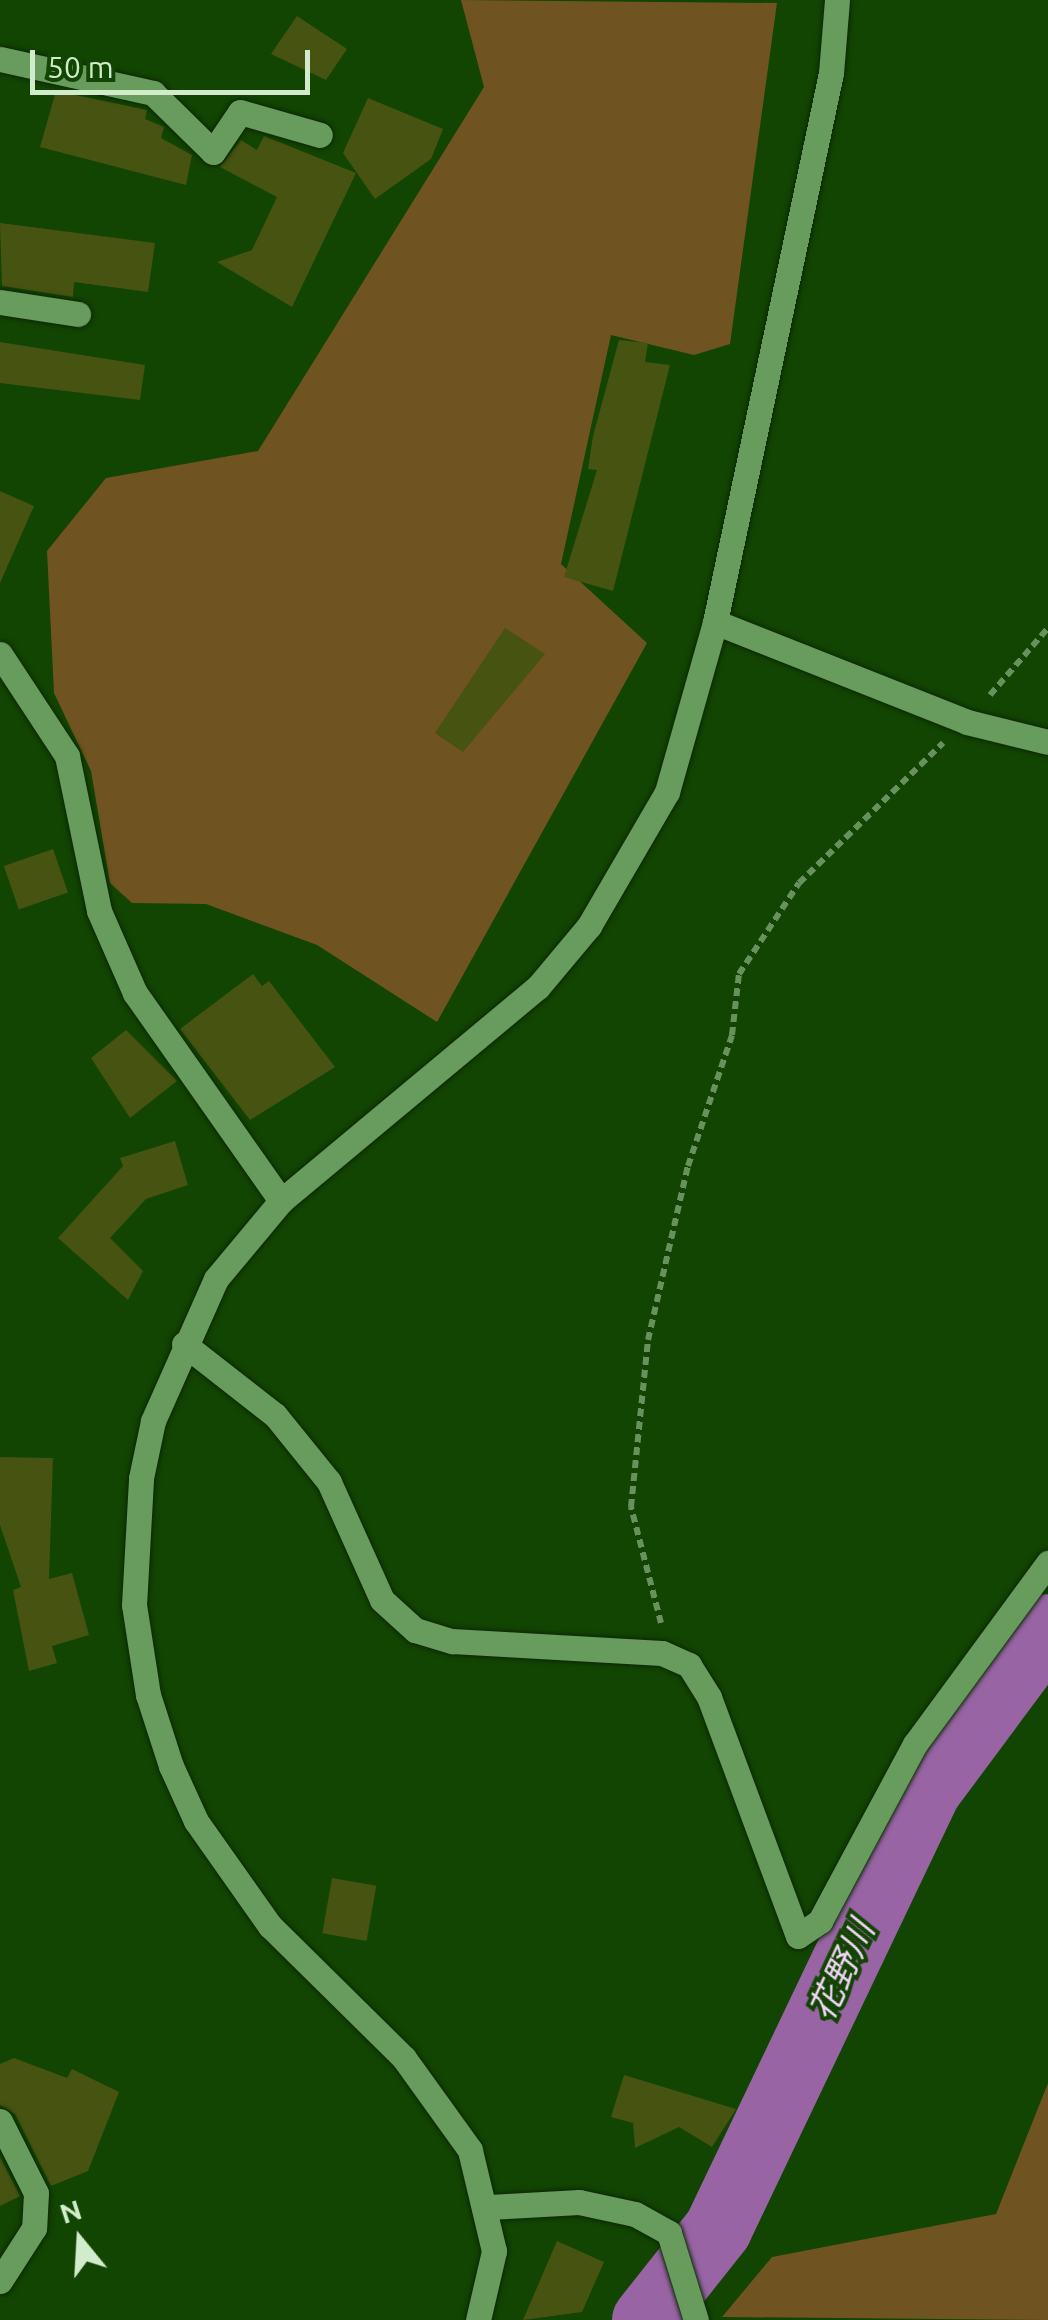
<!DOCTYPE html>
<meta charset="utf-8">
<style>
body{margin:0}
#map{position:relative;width:1048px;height:2320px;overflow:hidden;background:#124502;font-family:Ubuntu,"Noto Sans JP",sans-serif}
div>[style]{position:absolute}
.green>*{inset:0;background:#6f5320}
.river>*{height:68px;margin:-34px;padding:0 34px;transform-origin:34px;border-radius:34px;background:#9864a4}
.building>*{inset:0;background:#475311;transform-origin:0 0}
.path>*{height:6px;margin-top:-3px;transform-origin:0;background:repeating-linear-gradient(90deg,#68915d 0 8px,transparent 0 13px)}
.roads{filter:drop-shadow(0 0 2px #0d2706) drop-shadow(0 0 2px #0d2706)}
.minor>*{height:25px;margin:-12.5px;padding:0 12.5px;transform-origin:12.5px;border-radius:12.5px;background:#679c5c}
.tertiary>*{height:25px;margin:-12.5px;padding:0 12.5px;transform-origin:12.5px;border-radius:12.5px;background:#679c5c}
span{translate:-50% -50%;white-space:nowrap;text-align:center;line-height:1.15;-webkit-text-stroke:8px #124502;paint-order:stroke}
.water-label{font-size:35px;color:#f2d5f9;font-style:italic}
.north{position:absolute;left:30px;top:2190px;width:100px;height:100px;-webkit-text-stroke:8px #124502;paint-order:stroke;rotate:342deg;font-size:28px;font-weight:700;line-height:40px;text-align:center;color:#d0ecca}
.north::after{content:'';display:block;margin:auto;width:35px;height:45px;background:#d0ecca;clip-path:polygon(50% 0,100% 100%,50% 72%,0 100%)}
.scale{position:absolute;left:30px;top:50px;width:280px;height:45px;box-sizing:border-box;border:5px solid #d0ecca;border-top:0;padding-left:12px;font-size:30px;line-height:35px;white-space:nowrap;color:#d0ecca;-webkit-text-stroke:8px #124502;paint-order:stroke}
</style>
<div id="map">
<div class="green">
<i style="clip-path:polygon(461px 0,777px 3px,730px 344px,694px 355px,611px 335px,561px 564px,647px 643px,437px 1022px,317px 945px,206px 904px,132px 903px,110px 883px,91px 771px,54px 693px,47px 551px,106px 478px,258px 451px,484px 87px)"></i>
<i style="clip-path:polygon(1048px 2083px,1048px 2320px,722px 2317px,772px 2257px,996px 2214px)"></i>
</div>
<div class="river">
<i style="left:646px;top:2320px;width:116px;rotate:-51.6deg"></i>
<i style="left:718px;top:2229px;width:484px;rotate:-64.5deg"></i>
<i style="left:926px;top:1792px;width:204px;rotate:-53.4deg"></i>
</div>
<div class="building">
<i style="clip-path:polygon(297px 16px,347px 49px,326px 80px,271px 54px)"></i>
<i style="clip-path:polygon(56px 91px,147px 110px,145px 119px,164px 127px,161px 138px,192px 155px,186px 185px,40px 147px)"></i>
<i style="clip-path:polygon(368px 98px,443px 129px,431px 159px,375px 199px,343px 153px)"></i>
<i style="clip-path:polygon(264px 136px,356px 173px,292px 307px,217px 262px,252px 250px,277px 197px,220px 167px,241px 140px,257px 150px)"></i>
<i style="clip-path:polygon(0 223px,155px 243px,148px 292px,74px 282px,73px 297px,2px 286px)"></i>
<i style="clip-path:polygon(619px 340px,648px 343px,645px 362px,670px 365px,613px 591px,564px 577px,597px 470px,588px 469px,593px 436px)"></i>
<i style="clip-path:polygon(0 342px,145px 365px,140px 400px,0 383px)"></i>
<i style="clip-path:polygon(0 491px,34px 506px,0 583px)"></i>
<i style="clip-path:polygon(505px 628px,545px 654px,463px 752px,435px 733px)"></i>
<i style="left:53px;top:849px;width:46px;height:52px;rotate:71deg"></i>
<i style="clip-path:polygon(253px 974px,262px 986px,269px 981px,335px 1067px,250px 1120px,180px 1029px)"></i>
<i style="clip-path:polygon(126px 1030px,177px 1081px,130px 1118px,91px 1058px)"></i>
<i style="clip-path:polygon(175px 1141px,188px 1185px,146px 1199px,110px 1238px,143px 1271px,128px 1300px,58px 1238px,123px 1166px,120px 1158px)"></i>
<i style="clip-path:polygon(0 1457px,53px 1458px,49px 1579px,72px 1573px,89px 1635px,52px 1646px,57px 1663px,29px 1671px,13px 1590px,21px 1587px,0 1525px)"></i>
<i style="left:332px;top:1878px;width:45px;height:56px;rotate:10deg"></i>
<i style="clip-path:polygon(14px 2058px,67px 2078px,72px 2069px,119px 2092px,88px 2171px,51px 2186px,15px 2114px,0 2105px,0 2064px)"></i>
<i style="clip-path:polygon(624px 2075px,736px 2109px,712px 2147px,679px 2127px,635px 2148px,633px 2123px,611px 2117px)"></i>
<i style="clip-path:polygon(0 2157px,20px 2196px,0 2206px)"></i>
<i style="clip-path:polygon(557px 2241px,604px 2262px,582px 2312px,523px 2320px)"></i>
</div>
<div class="path">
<i style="left:990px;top:695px;width:89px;rotate:-49.1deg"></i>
<i style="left:661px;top:1623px;width:120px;rotate:-104.5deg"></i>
<i style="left:631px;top:1507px;width:168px;rotate:-84.2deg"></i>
<i style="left:648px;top:1340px;width:179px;rotate:-77.1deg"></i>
<i style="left:688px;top:1166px;width:138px;rotate:-71.4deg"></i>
<i style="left:732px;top:1035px;width:61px;rotate:-83.5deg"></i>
<i style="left:739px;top:974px;width:109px;rotate:-56.6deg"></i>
<i style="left:799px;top:883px;width:201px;rotate:-44.2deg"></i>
</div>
<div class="roads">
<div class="minor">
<i style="left:0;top:59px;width:157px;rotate:12.5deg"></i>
<i style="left:153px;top:93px;width:84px;rotate:44.5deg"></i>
<i style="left:213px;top:152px;width:48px;rotate:-56deg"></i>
<i style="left:240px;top:112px;width:83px;rotate:16deg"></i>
<i style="left:0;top:302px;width:79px;rotate:8.7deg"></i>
<i style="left:715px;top:622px;width:271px;rotate:21.6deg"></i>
<i style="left:967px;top:722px;width:83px;rotate:13.9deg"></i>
<i style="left:0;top:654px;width:122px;rotate:56.7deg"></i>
<i style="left:67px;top:756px;width:158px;rotate:78.3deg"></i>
<i style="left:99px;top:911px;width:90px;rotate:66.3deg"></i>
<i style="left:135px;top:993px;width:254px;rotate:54.9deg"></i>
<i style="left:184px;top:1344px;width:115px;rotate:38deg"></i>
<i style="left:275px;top:1415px;width:86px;rotate:51.1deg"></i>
<i style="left:329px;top:1482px;width:129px;rotate:65.8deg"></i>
<i style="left:382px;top:1600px;width:45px;rotate:42.3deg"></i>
<i style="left:415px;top:1630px;width:39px;rotate:17deg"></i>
<i style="left:452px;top:1641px;width:210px;rotate:3.3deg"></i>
<i style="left:662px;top:1653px;width:30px;rotate:24deg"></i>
<i style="left:689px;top:1665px;width:38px;rotate:58deg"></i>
<i style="left:709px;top:1697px;width:255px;rotate:69.6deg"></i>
<i style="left:798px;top:1936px;width:27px;rotate:-34deg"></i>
<i style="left:820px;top:1921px;width:201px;rotate:-61.8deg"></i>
<i style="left:915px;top:1744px;width:225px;rotate:-53.7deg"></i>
<i style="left:0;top:2121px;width:80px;rotate:63.4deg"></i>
<i style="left:36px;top:2193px;width:35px;rotate:93deg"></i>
<i style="left:34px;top:2228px;width:63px;rotate:122.7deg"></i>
</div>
<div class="tertiary">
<i style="left:489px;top:2207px;width:90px;rotate:-3.2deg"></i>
<i style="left:579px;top:2202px;width:57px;rotate:12.1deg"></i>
<i style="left:635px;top:2214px;width:39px;rotate:29deg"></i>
<i style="left:669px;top:2233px;width:91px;rotate:72.8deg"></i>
<i style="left:478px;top:2320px;width:71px;rotate:-76.9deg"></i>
<i style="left:494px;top:2251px;width:104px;rotate:-103.4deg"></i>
<i style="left:470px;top:2150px;width:113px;rotate:-125.7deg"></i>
<i style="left:404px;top:2058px;width:188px;rotate:-135.4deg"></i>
<i style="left:270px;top:1926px;width:128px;rotate:-125.2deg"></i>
<i style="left:196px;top:1821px;width:60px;rotate:-114.4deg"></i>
<i style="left:171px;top:1766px;width:75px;rotate:-107.9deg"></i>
<i style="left:148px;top:1695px;width:91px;rotate:-98.8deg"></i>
<i style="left:134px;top:1605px;width:127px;rotate:-86.8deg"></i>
<i style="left:141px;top:1478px;width:58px;rotate:-78.1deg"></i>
<i style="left:153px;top:1421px;width:155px;rotate:-66.1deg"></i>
<i style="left:216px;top:1279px;width:102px;rotate:-50.2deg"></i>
<i style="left:281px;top:1201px;width:334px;rotate:-39.8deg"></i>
<i style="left:538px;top:987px;width:80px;rotate:-50.1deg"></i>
<i style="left:589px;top:926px;width:155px;rotate:-59.8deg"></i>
<i style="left:667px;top:792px;width:177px;rotate:-74.2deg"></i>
<i style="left:715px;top:622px;width:561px;rotate:-78.07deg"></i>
<i style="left:831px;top:73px;width:73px;rotate:-85.3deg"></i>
</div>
</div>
<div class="water-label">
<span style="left:841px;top:1970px;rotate:-65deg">花野川</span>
</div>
<div class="north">N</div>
<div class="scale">50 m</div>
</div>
